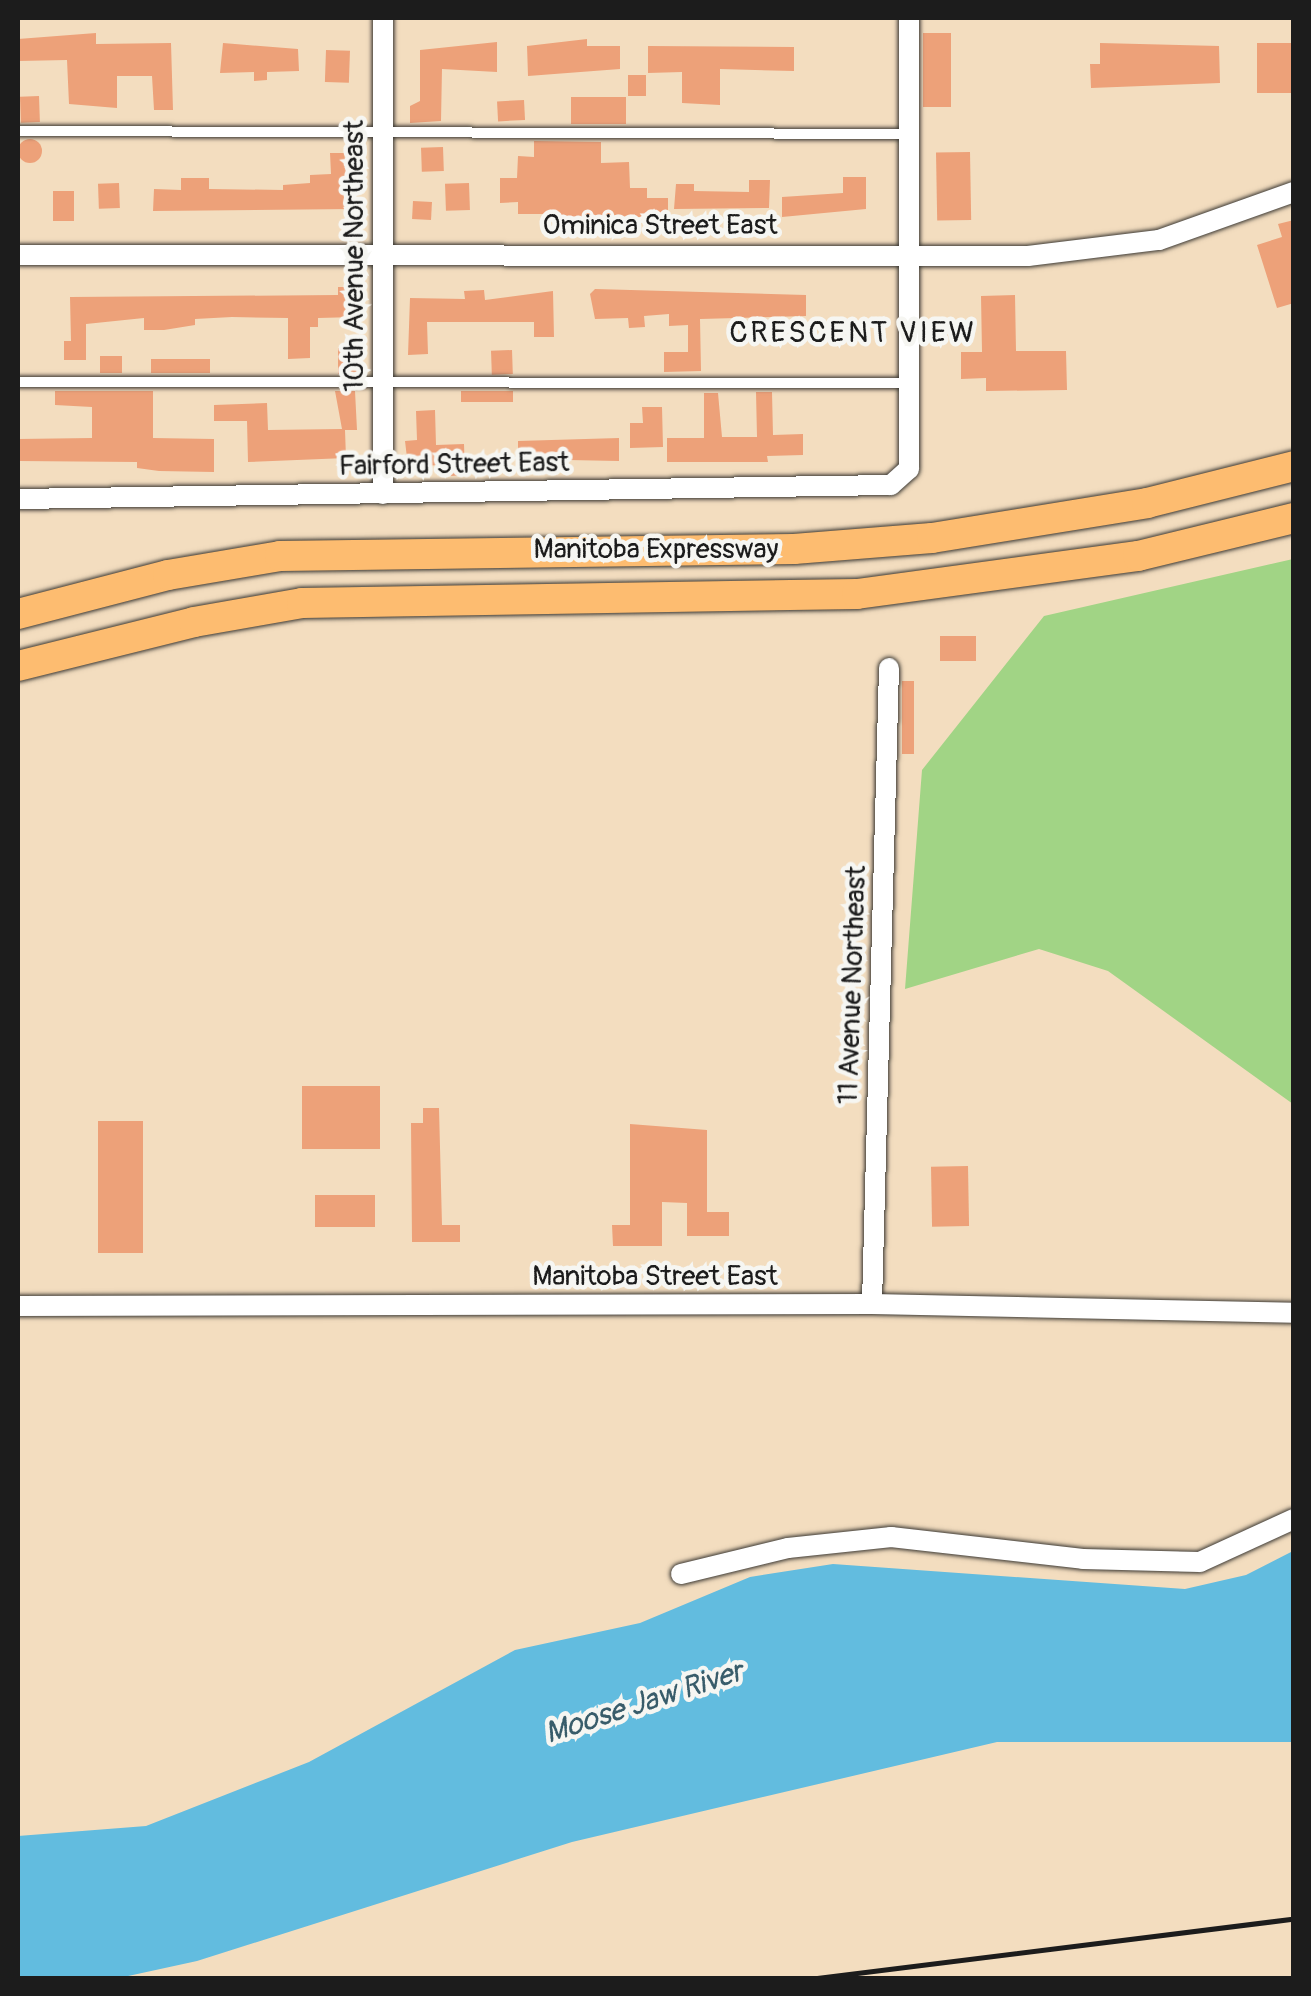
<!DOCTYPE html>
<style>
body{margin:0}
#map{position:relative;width:1311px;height:1996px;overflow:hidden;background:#f3ddbf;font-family:Pangolin,sans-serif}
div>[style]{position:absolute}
.green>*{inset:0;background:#a1d485}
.water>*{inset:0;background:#62bcdf}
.building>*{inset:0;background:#eda179;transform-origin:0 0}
.round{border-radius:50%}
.roads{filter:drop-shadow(0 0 2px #3c3934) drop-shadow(0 0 2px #3c3934)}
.lane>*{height:10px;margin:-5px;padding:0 5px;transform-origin:5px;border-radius:5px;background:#fff}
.street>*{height:20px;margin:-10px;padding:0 10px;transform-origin:10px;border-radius:10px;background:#fff}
.primary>*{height:30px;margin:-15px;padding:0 15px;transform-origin:15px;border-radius:15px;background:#fdbc70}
.rail>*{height:5px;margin:-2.5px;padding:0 2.5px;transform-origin:2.5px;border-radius:2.5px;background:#1c1c1c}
span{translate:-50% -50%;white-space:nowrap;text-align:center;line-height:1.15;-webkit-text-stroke:9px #f6f6f2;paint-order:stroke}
.street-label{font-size:28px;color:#1c1c1c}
.neighbourhood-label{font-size:30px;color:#1c1c1c;letter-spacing:2.5px}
.water-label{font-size:30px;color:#385c6a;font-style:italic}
.frame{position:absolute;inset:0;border:20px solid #1c1c1c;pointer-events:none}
</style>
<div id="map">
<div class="green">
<i style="clip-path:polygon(1293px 559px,1293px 1104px,1108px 971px,1039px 949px,905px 989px,922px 770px,1044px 616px)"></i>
</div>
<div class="water">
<i style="clip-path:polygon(1293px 1551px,1293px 1742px,997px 1742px,572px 1842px,197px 1961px,119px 1978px,18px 1978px,18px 1836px,146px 1826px,309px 1762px,515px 1650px,640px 1623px,750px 1577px,833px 1564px,1185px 1589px,1246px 1575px)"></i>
</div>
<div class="building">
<i style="clip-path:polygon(96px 33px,96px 44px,171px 43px,173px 110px,154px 110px,152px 76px,117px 76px,117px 108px,69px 104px,67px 60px,18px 61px,18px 39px)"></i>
<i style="left:923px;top:33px;width:28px;height:74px"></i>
<i style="clip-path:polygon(587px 39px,587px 46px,620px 46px,620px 69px,528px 76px,527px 46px)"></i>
<i style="clip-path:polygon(497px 42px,497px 72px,442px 69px,441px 121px,410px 123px,410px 106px,420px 101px,420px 50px)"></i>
<i style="clip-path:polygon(223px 43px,298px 49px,299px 71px,267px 72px,267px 80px,254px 81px,254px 72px,220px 73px)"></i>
<i style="clip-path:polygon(1100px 43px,1219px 46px,1220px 83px,1091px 88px,1090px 64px,1100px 64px)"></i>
<i style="left:1257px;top:43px;width:37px;height:50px"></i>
<i style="clip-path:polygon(648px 46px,794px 47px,794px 71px,720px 69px,720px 105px,682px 103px,682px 72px,648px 73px)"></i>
<i style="left:326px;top:50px;width:24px;height:32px;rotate:2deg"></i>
<i style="left:628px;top:75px;width:18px;height:21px"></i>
<i style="left:39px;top:96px;width:26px;height:19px;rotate:88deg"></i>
<i style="left:571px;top:97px;width:55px;height:27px"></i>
<i style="left:524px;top:100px;width:20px;height:27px;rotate:87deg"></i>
<i class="round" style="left:18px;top:139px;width:24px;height:24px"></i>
<i style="clip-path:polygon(534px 141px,601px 142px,601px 163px,629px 162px,630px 188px,647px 188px,647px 198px,668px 198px,668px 216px,587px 219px,572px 221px,572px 228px,554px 228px,554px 214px,518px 214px,518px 202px,500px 203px,500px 178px,517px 178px,518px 156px,534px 157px)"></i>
<i style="left:443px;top:147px;width:24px;height:22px;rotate:88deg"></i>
<i style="left:970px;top:152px;width:68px;height:34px;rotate:89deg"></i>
<i style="clip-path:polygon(330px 153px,344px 153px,353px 209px,153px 211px,154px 189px,181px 190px,181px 178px,209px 178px,209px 189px,283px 190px,283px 185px,310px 183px,310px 175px,331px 174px)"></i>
<i style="clip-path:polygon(843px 177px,866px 177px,866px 209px,782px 217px,782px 197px,843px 193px)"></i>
<i style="clip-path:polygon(749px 180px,770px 180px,769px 208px,674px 209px,676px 184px,694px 184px,694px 191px,749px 192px)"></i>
<i style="left:119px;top:183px;width:25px;height:21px;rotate:88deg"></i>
<i style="left:469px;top:183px;width:27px;height:24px;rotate:88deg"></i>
<i style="left:53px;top:191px;width:21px;height:30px"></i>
<i style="left:413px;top:201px;width:19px;height:18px;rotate:3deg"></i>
<i style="clip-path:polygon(1294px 220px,1294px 303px,1277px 308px,1257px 245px,1282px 237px,1278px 224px)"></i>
<i style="clip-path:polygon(338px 287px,357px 287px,356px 317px,318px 318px,318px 327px,310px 327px,310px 358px,288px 359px,288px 318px,232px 317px,195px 319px,195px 325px,164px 330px,144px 330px,144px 318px,86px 324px,86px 360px,64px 360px,64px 341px,71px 341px,70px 297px,338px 295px)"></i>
<i style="clip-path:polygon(595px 289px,806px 295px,806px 316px,700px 319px,701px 371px,664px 372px,664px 352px,688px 352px,688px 325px,669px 326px,669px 314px,644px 316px,645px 327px,629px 328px,628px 318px,595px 319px,590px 294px)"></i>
<i style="clip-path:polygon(484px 290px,485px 300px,553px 291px,554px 337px,534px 337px,534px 322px,427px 322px,428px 354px,408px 355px,410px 298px,465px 299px,464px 291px)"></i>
<i style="clip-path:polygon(1015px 295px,1016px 351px,1066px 351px,1067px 390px,986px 391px,986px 378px,961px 379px,961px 352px,982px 352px,981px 296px)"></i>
<i style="left:338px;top:348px;width:19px;height:26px"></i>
<i style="left:512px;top:350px;width:24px;height:21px;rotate:88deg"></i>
<i style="left:100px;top:356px;width:22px;height:17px"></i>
<i style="left:151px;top:359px;width:59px;height:14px"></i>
<i style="clip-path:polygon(55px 391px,153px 391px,153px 438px,214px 439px,214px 472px,159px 471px,137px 468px,137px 462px,18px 461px,18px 439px,92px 438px,92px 407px,55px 405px)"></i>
<i style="clip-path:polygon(335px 391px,355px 391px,357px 430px,345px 430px,346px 458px,248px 462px,247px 421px,214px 421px,214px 405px,267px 403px,268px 430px,342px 429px)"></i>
<i style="left:461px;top:391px;width:52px;height:11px"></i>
<i style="clip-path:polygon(756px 392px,772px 392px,773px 435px,803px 434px,803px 455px,767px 456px,768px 462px,667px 462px,667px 438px,704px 438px,704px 393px,718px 393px,722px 437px,757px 437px)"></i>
<i style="clip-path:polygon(642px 407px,662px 407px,663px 447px,630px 448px,630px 423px,643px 423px)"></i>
<i style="clip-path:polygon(435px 410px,436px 445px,464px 444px,465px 475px,450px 476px,449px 465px,408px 466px,405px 441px,417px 440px,416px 411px)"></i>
<i style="clip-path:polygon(619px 438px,619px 461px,518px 459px,518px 441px)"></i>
<i style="left:940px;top:636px;width:36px;height:25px"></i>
<i style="left:902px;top:681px;width:12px;height:73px"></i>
<i style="left:302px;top:1086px;width:78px;height:63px"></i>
<i style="clip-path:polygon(423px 1108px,439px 1108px,442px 1225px,460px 1225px,460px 1242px,412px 1242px,411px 1123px,423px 1123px)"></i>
<i style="left:98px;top:1121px;width:45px;height:132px"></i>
<i style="clip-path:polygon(630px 1124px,707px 1130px,707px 1212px,729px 1212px,729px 1236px,687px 1236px,687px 1203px,662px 1202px,662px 1246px,613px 1246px,612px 1225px,630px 1225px)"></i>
<i style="left:968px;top:1166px;width:60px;height:37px;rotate:89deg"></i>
<i style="left:315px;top:1195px;width:60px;height:32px"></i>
</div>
<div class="roads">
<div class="lane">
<i style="left:18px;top:131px;width:892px;rotate:0.19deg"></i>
<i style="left:18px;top:382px;width:891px;rotate:0.06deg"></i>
</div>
<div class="street">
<i style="left:383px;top:18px;width:476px;rotate:90deg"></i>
<i style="left:18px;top:255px;width:1010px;rotate:0.06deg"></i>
<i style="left:1028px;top:256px;width:132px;rotate:-7deg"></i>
<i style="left:1159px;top:240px;width:143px;rotate:-19.6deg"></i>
<i style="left:18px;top:499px;width:873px;rotate:-0.92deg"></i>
<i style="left:891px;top:485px;width:24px;rotate:-42deg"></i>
<i style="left:909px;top:469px;width:451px;rotate:-90deg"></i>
<i style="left:872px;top:1304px;width:636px;rotate:-88.47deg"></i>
<i style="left:18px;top:1306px;width:854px;rotate:-0.13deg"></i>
<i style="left:872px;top:1304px;width:422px;rotate:1.2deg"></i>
<i style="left:681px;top:1574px;width:110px;rotate:-13.7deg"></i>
<i style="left:788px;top:1548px;width:104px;rotate:-6.1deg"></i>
<i style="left:891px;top:1537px;width:193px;rotate:6.5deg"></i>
<i style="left:1083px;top:1559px;width:117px;rotate:1.5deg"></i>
<i style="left:1200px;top:1562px;width:103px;rotate:-24.6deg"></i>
</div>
<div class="primary">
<i style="left:18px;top:614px;width:155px;rotate:-14.6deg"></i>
<i style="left:168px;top:575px;width:114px;rotate:-9.6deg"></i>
<i style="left:280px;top:556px;width:514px;rotate:-0.78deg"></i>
<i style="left:794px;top:549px;width:138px;rotate:-4.6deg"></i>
<i style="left:932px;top:538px;width:218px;rotate:-9.2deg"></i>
<i style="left:1147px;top:503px;width:152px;rotate:-14.1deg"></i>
<i style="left:18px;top:666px;width:181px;rotate:-14deg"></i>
<i style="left:194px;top:622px;width:110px;rotate:-10deg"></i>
<i style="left:302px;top:603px;width:555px;rotate:-0.93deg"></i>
<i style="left:857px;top:594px;width:284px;rotate:-7.7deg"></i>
<i style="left:1138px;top:556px;width:161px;rotate:-13.7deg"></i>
</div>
</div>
<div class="rail">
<i style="left:817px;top:1978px;width:481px;rotate:-7.1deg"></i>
</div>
<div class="street-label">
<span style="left:660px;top:226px">Ominica Street East</span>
<span style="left:355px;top:256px;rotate:-90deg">10th Avenue Northeast</span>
<span style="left:454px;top:465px;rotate:-1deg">Fairford Street East</span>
<span style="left:656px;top:550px">Manitoba Expressway</span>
<span style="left:853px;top:985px;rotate:-88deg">11 Avenue Northeast</span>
<span style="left:655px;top:1277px">Manitoba Street East</span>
</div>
<div class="neighbourhood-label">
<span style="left:853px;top:333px">CRESCENT VIEW</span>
</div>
<div class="water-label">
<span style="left:644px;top:1703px;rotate:-18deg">Moose Jaw River</span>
</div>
<div class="frame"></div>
</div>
